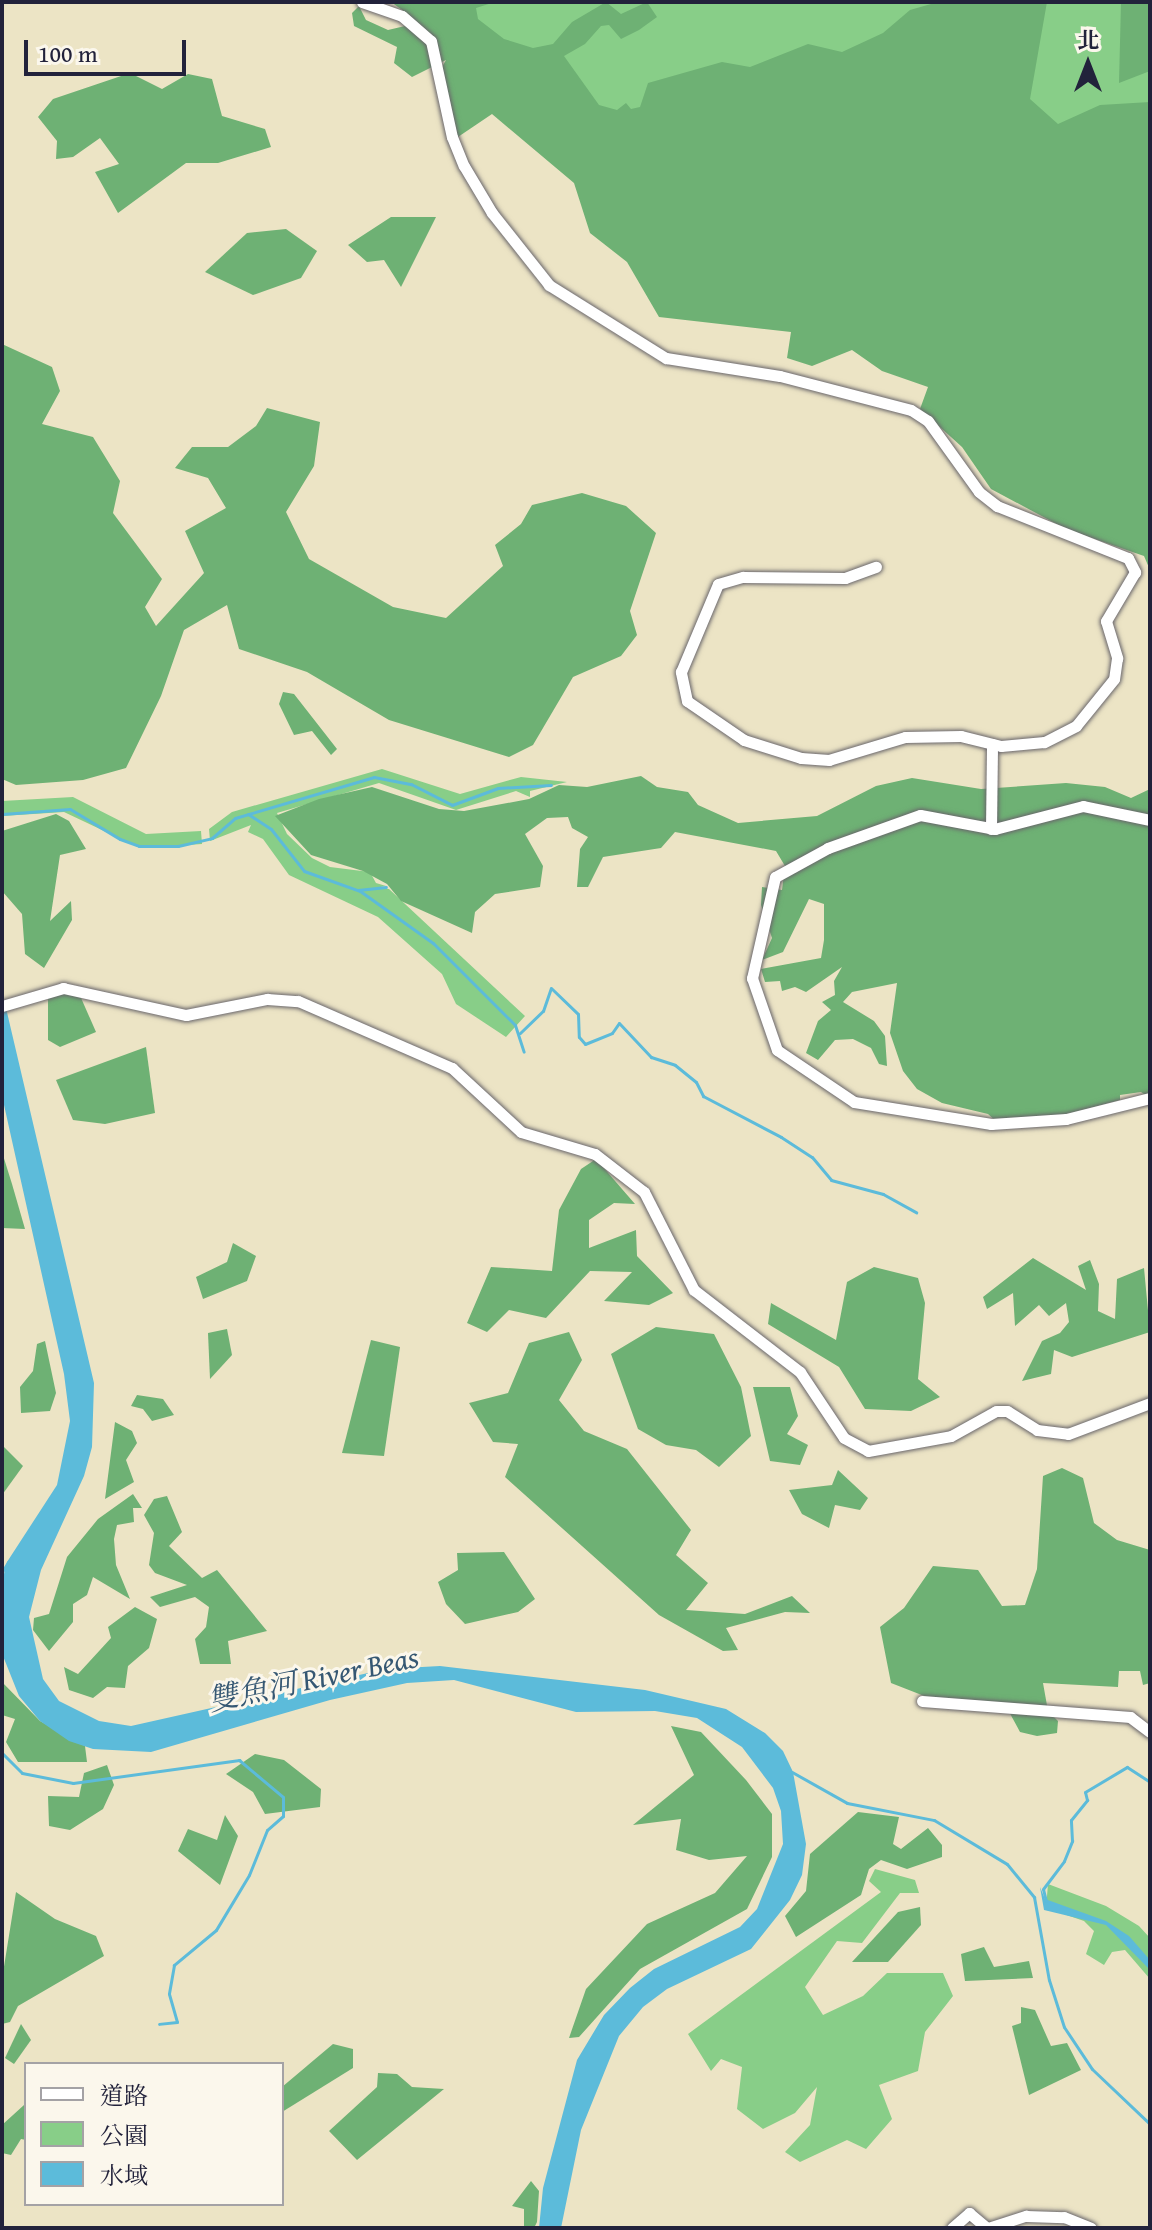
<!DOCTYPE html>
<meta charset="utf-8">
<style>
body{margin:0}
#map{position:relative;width:1152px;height:2230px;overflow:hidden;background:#ece4c5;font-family:"Gentium Book Plus","Noto Serif TC",serif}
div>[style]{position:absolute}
.green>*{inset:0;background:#88ce88}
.forest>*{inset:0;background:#6eb174}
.water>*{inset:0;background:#5cbbda}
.stream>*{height:3px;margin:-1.5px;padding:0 1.5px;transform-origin:1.5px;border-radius:1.5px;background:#5cbbda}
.roads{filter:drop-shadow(0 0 2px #69666b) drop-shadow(0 0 2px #69666b)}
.minor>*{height:11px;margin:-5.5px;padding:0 5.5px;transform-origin:5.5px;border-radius:5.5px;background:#fff}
span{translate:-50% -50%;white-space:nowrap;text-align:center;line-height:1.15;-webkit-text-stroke:6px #fbf7ec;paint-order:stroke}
.water-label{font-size:30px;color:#365873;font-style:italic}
.frame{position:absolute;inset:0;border:4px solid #22223b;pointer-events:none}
.legend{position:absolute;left:24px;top:2062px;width:260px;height:144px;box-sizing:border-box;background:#fbf7ec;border:2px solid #a4a2a5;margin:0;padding:10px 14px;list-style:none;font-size:24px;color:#22223b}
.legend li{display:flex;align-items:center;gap:16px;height:40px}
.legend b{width:40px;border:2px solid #a4a2a5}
.north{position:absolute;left:1048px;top:24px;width:80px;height:80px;-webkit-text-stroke:6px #fbf7ec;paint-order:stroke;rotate:0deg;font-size:22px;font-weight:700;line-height:32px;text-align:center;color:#22223b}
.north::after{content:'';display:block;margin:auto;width:28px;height:36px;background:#22223b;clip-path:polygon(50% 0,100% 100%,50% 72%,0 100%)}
.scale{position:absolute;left:24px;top:40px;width:162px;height:36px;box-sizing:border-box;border:4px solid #22223b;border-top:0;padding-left:10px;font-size:24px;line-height:28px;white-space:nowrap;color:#22223b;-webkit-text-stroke:6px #fbf7ec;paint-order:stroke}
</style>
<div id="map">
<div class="green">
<i style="clip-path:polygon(427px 2px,1150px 2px,1150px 408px,1076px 405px)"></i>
<i style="clip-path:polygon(382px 769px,460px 794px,521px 777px,567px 782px,530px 791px,530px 797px,516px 791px,456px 810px,379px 783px,277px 813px,287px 834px,312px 858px,330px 867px,370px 872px,376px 883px,386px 886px,370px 889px,389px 889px,525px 1016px,506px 1037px,456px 1004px,442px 974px,378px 917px,289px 875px,263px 839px,248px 832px,251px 825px,210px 841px,209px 829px,232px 812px)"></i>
<i style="clip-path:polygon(73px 797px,146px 834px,201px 831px,202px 844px,140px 848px,64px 812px,2px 816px,2px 801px)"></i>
<i style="clip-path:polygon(875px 1869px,915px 1880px,919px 1893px,900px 1893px,862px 1943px,837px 1941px,805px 1987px,823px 2015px,863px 1996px,887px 1973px,943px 1973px,953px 1996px,925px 2032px,918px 2071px,879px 2085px,892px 2119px,866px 2149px,847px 2140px,800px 2162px,785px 2152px,810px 2125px,817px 2087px,795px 2113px,763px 2129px,737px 2109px,742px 2067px,721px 2059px,711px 2071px,688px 2034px,881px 1892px,869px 1881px)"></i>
<i style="clip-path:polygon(1048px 1884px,1106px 1906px,1139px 1926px,1150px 1938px,1150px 1979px,1125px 1950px,1112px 1952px,1104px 1965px,1086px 1954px,1094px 1931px,1084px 1921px,1046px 1908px)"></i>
</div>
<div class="forest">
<i style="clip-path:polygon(391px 2px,495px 2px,476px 8px,478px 19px,504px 39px,533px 48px,553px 44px,572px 22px,606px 2px,621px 14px,647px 2px,657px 17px,639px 30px,621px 39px,609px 25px,601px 26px,585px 44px,564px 56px,599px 105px,617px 110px,626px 103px,631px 109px,640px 107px,648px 83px,722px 62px,750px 67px,808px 44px,842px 52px,883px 33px,910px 10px,938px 2px,1047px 2px,1030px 99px,1058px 124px,1100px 105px,1150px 102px,1150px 570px,1144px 556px,1066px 529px,991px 489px,962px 447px,920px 409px,928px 387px,882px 371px,852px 350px,812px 366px,787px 358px,791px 332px,659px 317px,627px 262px,590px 233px,574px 183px,492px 114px,455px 139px,442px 67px,446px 60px,412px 77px,394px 63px,397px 47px,354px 26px,352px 13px,359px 6px,366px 20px,388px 30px,405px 26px,405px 12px)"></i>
<i style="clip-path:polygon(1121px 2px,1150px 2px,1150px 71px,1119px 83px)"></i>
<i style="clip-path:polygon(130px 73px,162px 89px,188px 74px,212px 79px,222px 116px,265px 129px,271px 147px,218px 163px,186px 163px,118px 213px,95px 172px,119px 164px,100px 138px,73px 157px,56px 159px,57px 141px,38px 117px,53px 99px)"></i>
<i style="clip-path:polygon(391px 217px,436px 217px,401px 287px,384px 260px,367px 262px,348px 245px)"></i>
<i style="clip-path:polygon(286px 229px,317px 251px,301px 278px,253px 295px,205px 272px,247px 233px)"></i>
<i style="clip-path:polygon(2px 344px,52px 367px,60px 391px,42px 424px,93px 437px,120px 481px,113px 513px,162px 579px,145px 607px,156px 626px,204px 573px,185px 531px,226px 508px,208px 478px,175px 468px,192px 447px,228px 447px,256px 426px,267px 408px,320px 422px,314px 466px,286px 512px,309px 559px,393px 607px,446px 618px,503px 566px,495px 545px,521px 524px,532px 505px,582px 493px,626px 506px,656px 533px,630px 611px,637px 635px,621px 656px,573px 677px,533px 745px,509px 757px,389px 720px,307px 672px,239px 649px,227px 605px,184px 630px,161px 696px,126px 768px,83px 780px,16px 785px,2px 779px)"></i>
<i style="clip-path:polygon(283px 692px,294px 694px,337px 749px,331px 755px,312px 731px,294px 735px,279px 704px)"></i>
<i style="clip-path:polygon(641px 776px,657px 787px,688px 792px,698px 805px,738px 823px,817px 816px,876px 786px,912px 778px,981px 789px,1066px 783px,1105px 787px,1131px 798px,1150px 789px,1150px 1098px,1141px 1092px,1120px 1095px,1120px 1100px,1055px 1118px,998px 1123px,988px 1114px,942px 1103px,917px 1089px,903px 1071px,890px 1033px,897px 983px,852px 992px,843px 1002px,874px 1021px,885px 1036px,887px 1066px,879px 1064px,871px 1048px,853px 1039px,835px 1040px,818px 1060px,806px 1053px,818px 1021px,831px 1010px,822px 1002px,835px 995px,834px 981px,842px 967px,806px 992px,795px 987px,782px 991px,780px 981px,765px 982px,761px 969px,821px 958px,824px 940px,824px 904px,809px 899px,783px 952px,762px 960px,772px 938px,761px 905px,762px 887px,782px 890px,785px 866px,776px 851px,675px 832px,661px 848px,603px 857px,588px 887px,577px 887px,580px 849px,588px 837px,572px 828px,568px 817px,547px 818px,525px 834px,543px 866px,540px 887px,495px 894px,475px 912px,472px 933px,401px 901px,387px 884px,363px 871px,311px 855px,275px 816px,319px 799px,372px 787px,439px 809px,464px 811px,529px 799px,559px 785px,587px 787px)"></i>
<i style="clip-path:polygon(56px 814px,69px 821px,86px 849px,60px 855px,50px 921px,71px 901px,72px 920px,44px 968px,25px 954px,22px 914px,2px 891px,2px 831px)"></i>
<i style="clip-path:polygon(78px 991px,96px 1032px,60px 1047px,48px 1040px,48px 997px)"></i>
<i style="clip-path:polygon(146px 1047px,155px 1113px,105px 1124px,73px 1120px,56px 1080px)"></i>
<i style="clip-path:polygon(2px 1152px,12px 1184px,25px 1229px,2px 1228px)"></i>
<i style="clip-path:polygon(596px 1159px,635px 1204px,614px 1203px,589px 1220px,589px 1248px,636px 1230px,637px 1256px,673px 1293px,649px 1305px,604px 1301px,632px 1272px,590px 1271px,546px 1318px,509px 1310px,487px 1332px,467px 1323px,491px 1267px,552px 1271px,559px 1210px,581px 1169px)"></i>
<i style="clip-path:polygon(233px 1243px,256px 1256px,247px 1281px,203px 1299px,196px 1277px,227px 1262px)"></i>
<i style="clip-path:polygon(1033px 1258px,1086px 1290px,1078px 1266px,1090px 1260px,1099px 1284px,1098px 1311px,1115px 1319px,1117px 1279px,1144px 1268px,1150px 1332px,1072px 1357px,1054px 1350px,1051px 1374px,1022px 1381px,1042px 1341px,1060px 1333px,1069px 1322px,1066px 1303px,1049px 1316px,1039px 1305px,1015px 1326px,1013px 1293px,987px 1309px,983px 1297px)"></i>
<i style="clip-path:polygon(874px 1267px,918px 1278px,925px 1303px,918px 1379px,940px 1397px,911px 1411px,865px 1409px,839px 1367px,768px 1324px,771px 1303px,836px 1340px,847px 1282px)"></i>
<i style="clip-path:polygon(656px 1327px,714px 1334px,741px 1387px,751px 1436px,719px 1467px,696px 1450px,666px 1445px,638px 1429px,611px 1354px)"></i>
<i style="clip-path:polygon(227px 1329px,232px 1355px,210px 1379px,208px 1333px)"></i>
<i style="clip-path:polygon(569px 1332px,582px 1360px,559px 1400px,584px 1431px,627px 1449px,691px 1530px,676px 1555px,708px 1583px,686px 1610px,745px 1614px,792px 1596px,810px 1613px,785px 1612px,726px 1628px,738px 1650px,723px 1651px,659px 1615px,505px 1477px,518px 1444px,493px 1442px,469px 1403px,508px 1393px,529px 1343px)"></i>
<i style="clip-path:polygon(371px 1340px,400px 1347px,384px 1456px,342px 1453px)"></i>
<i style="clip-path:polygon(45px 1341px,56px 1393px,50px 1411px,21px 1413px,20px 1387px,33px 1371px,37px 1344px)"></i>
<i style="clip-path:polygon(753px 1387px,790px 1387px,798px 1416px,787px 1434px,808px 1445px,800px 1465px,770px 1461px)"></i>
<i style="clip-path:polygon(137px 1395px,163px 1399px,174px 1415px,152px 1421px,143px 1409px,131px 1406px)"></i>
<i style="clip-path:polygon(115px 1422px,132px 1431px,137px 1443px,126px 1460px,134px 1482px,105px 1499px)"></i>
<i style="clip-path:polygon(2px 1445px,23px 1466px,2px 1495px)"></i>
<i style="clip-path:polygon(1062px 1468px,1083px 1478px,1094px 1523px,1117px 1540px,1150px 1550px,1150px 1683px,1143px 1685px,1140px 1671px,1119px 1671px,1118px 1687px,1043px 1683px,1048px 1711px,1058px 1721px,1057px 1733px,1037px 1736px,1020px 1732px,1007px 1708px,937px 1701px,891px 1683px,880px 1627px,904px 1608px,933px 1566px,978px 1570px,1002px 1606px,1025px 1605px,1037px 1569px,1043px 1476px)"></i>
<i style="clip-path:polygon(838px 1470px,868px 1498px,860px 1510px,835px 1505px,829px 1528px,802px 1514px,789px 1490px,832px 1485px)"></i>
<i style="clip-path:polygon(133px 1494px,142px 1508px,133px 1508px,134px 1522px,117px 1525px,114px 1539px,116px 1565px,130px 1599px,93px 1577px,87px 1595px,73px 1604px,73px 1622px,49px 1651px,33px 1630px,34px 1618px,49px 1614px,67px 1557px,98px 1519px)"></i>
<i style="clip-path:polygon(167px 1496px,182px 1532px,169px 1546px,202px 1578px,217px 1570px,267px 1631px,228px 1641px,231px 1664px,200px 1664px,195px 1639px,206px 1627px,209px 1607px,195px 1597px,160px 1607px,150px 1597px,187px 1585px,155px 1573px,149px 1565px,154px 1533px,144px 1515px,154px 1499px)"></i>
<i style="clip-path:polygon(504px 1552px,535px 1599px,518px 1612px,465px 1624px,446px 1604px,438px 1582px,458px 1570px,457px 1553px)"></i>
<i style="clip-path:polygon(135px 1607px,157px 1619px,149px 1648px,128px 1666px,125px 1688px,107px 1687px,93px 1698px,69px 1690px,64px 1667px,78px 1674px,111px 1638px,108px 1627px)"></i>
<i style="clip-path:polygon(2px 1682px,40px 1721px,85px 1746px,87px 1762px,18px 1762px,6px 1742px,15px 1719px,2px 1715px)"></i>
<i style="clip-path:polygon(671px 1726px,701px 1732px,746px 1780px,772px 1814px,772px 1857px,747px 1909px,640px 1969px,579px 2037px,569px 2038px,586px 1989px,647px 1924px,715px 1893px,747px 1856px,709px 1860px,676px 1850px,681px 1819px,633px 1825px,694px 1775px)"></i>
<i style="clip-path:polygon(255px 1754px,284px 1760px,321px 1789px,320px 1807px,265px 1814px,253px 1792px,226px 1774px)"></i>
<i style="clip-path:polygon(107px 1765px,114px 1785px,103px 1809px,70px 1830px,49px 1826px,48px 1796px,79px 1797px,84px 1773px)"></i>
<i style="clip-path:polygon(858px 1812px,899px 1817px,893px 1844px,901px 1849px,928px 1828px,942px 1845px,942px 1857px,907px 1869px,881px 1860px,869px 1869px,861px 1895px,796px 1937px,785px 1916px,806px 1891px,810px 1854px)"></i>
<i style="clip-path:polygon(225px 1815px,238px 1836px,220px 1885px,178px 1851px,188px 1829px,217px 1840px)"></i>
<i style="clip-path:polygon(16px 1892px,55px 1919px,96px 1936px,104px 1956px,18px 2006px,10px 2022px,2px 2024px,2px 1979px)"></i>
<i style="clip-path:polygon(920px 1907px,921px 1925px,888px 1962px,852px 1962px,898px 1912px)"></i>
<i style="clip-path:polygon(984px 1947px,994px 1967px,1029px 1961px,1033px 1978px,965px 1981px,961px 1954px)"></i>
<i style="clip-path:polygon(1021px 2007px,1035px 2010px,1051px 2046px,1067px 2043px,1081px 2070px,1029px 2095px,1012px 2026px,1021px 2023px)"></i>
<i style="clip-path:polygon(21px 2024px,31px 2040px,14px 2064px,5px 2058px)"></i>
<i style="clip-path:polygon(333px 2044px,353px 2049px,353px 2068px,282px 2112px,282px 2087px)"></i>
<i style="clip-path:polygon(378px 2073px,397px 2074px,412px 2087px,444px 2089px,357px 2160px,329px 2131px,377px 2087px)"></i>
<i style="clip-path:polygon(24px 2105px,26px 2140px,21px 2139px,11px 2155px,2px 2153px,2px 2125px)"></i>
<i style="clip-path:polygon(531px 2181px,539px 2191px,537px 2222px,534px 2228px,524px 2228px,524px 2209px,512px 2206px)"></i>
</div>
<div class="water">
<i style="clip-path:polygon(2px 991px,94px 1383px,92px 1447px,84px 1476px,41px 1570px,29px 1617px,43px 1679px,59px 1701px,99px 1721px,131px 1726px,386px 1669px,440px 1666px,645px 1690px,726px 1709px,765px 1733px,783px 1751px,793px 1772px,806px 1844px,802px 1875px,790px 1900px,751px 1949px,667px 1989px,643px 2007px,619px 2036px,581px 2130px,561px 2228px,539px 2228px,543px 2188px,577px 2060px,604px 2015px,630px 1988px,654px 1969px,740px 1927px,757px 1909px,783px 1844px,781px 1811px,773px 1788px,742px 1747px,697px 1718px,655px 1711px,576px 1712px,454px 1680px,407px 1683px,330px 1700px,151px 1752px,93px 1749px,69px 1741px,40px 1721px,19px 1696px,3px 1656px,2px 1582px,7px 1562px,57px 1485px,70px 1421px,64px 1374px,2px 1096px)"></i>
<i style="clip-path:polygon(1040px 1887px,1045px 1899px,1106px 1921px,1129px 1936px,1150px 1960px,1150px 1970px,1106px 1925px,1044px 1910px)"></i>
</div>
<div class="stream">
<i style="left:2px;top:814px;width:68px;rotate:-4.2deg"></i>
<i style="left:70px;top:809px;width:58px;rotate:31deg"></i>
<i style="left:120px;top:839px;width:20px;rotate:20deg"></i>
<i style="left:139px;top:846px;width:39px"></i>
<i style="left:178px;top:846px;width:35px;rotate:-13deg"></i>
<i style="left:212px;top:838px;width:30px;rotate:-41deg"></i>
<i style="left:235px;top:818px;width:145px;rotate:-16.4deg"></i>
<i style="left:374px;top:777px;width:38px;rotate:11deg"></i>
<i style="left:411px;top:784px;width:46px;rotate:27.1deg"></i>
<i style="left:452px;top:805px;width:49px;rotate:-20.3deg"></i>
<i style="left:498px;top:788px;width:53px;rotate:-3.2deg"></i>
<i style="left:248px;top:814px;width:27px;rotate:33deg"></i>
<i style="left:271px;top:829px;width:53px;rotate:51.8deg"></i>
<i style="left:304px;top:871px;width:59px;rotate:19.7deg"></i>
<i style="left:360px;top:891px;width:90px;rotate:35.5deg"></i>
<i style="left:433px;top:943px;width:116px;rotate:45deg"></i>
<i style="left:515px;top:1025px;width:28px;rotate:72deg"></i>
<i style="left:358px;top:890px;width:28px;rotate:-6deg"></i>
<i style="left:520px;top:1033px;width:32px;rotate:-44deg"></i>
<i style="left:543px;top:1011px;width:24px;rotate:-71deg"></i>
<i style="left:551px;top:988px;width:37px;rotate:44deg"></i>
<i style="left:578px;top:1014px;width:23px;rotate:88deg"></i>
<i style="left:579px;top:1037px;width:9px;rotate:49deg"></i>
<i style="left:585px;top:1044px;width:29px;rotate:-22deg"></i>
<i style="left:612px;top:1033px;width:12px;rotate:-55deg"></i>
<i style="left:619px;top:1023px;width:47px;rotate:46.7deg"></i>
<i style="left:651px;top:1057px;width:25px;rotate:18deg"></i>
<i style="left:675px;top:1065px;width:27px;rotate:39deg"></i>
<i style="left:696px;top:1082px;width:16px;rotate:63deg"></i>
<i style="left:703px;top:1096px;width:88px;rotate:27.7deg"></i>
<i style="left:781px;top:1137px;width:37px;rotate:33deg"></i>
<i style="left:812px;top:1157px;width:30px;rotate:50deg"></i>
<i style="left:831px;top:1180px;width:54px;rotate:15.1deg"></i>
<i style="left:883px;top:1194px;width:38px;rotate:29deg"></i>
<i style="left:2px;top:1572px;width:12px;rotate:-59deg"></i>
<i style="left:2px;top:1753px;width:28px;rotate:45deg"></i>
<i style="left:22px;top:1773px;width:52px;rotate:11.1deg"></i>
<i style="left:73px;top:1783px;width:168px;rotate:-7.9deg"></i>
<i style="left:239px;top:1760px;width:57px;rotate:40.1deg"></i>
<i style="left:283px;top:1797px;width:19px;rotate:90deg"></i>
<i style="left:283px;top:1816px;width:21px;rotate:139deg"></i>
<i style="left:267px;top:1830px;width:48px;rotate:111.8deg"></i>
<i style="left:249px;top:1875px;width:64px;rotate:121deg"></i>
<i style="left:216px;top:1930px;width:55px;rotate:140.2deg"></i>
<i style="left:174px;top:1965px;width:29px;rotate:100deg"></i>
<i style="left:169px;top:1994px;width:29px;rotate:74deg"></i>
<i style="left:177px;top:2022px;width:18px;rotate:174deg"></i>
<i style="left:792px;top:1772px;width:63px;rotate:29.4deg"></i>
<i style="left:847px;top:1803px;width:89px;rotate:11.1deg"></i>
<i style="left:934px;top:1820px;width:85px;rotate:31.1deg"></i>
<i style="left:1007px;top:1864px;width:43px;rotate:50.7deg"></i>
<i style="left:1034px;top:1897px;width:84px;rotate:79.8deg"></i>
<i style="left:1049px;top:1980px;width:49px;rotate:72.3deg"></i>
<i style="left:1064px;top:2027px;width:50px;rotate:56.3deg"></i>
<i style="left:1092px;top:2069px;width:80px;rotate:43.5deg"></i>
<i style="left:1046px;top:1901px;width:12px;rotate:-104deg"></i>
<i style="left:1043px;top:1889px;width:35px;rotate:-53deg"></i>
<i style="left:1064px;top:1861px;width:22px;rotate:-68deg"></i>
<i style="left:1072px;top:1841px;width:21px;rotate:-93deg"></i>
<i style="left:1071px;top:1820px;width:26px;rotate:-51deg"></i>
<i style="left:1087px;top:1800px;width:8px;rotate:-104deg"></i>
<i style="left:1085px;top:1792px;width:49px;rotate:-30.8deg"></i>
<i style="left:1127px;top:1767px;width:27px;rotate:33deg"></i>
</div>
<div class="roads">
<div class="minor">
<i style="left:362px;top:2px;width:42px;rotate:19.3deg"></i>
<i style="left:402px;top:16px;width:38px;rotate:41deg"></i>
<i style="left:431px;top:41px;width:98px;rotate:77.7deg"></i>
<i style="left:452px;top:137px;width:31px;rotate:68deg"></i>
<i style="left:464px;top:166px;width:55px;rotate:59.2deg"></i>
<i style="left:492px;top:213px;width:92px;rotate:51.6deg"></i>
<i style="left:549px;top:285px;width:138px;rotate:32deg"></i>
<i style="left:666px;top:358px;width:115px;rotate:9deg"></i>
<i style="left:780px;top:376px;width:135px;rotate:14.5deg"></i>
<i style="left:911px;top:410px;width:20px;rotate:33deg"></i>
<i style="left:928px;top:421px;width:87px;rotate:54.3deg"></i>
<i style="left:979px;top:492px;width:23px;rotate:38deg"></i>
<i style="left:997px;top:506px;width:141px;rotate:21.7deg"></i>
<i style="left:1128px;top:558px;width:16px;rotate:63deg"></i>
<i style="left:1135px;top:572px;width:57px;rotate:120.6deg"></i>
<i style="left:1106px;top:621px;width:39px;rotate:73deg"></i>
<i style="left:1117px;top:658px;width:21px;rotate:98deg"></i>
<i style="left:1114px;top:679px;width:60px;rotate:129deg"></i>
<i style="left:1076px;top:726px;width:36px;rotate:153deg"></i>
<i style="left:1044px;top:742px;width:43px;rotate:174.7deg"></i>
<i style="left:1001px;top:746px;width:41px;rotate:-166deg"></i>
<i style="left:961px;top:736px;width:56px;rotate:179deg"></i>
<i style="left:905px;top:737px;width:79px;rotate:163.2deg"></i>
<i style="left:829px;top:760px;width:28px;rotate:-176deg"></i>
<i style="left:801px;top:758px;width:60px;rotate:-162.5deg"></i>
<i style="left:744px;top:740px;width:69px;rotate:-145.6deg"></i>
<i style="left:687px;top:701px;width:30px;rotate:-102deg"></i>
<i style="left:681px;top:672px;width:95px;rotate:-67.2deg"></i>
<i style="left:718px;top:584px;width:26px;rotate:-16deg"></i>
<i style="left:743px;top:577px;width:102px;rotate:0.6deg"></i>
<i style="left:845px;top:578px;width:33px;rotate:-20deg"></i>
<i style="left:1150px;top:820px;width:68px;rotate:-168.2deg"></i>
<i style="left:1083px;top:806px;width:91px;rotate:165.4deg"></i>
<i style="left:995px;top:829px;width:76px;rotate:-169.4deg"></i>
<i style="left:920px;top:815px;width:98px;rotate:160.3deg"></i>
<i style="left:828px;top:848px;width:60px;rotate:151.3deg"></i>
<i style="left:775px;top:877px;width:104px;rotate:102.8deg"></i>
<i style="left:752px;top:978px;width:76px;rotate:70.9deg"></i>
<i style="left:777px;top:1050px;width:93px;rotate:34deg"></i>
<i style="left:854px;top:1102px;width:139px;rotate:9.1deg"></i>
<i style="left:991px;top:1124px;width:75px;rotate:-3.8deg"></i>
<i style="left:1066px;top:1119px;width:87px;rotate:-14deg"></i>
<i style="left:991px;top:829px;width:85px;rotate:-89.3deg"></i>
<i style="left:2px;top:1006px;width:64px;rotate:-16.4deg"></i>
<i style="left:63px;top:988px;width:126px;rotate:12.4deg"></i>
<i style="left:186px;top:1015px;width:83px;rotate:-11.2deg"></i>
<i style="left:267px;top:999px;width:31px;rotate:4deg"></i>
<i style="left:298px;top:1001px;width:168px;rotate:23.5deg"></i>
<i style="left:452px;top:1068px;width:94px;rotate:42.8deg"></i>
<i style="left:521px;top:1132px;width:77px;rotate:16.6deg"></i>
<i style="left:595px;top:1154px;width:62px;rotate:37.8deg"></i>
<i style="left:644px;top:1192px;width:110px;rotate:63deg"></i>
<i style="left:694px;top:1290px;width:134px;rotate:37.7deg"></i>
<i style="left:800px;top:1372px;width:79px;rotate:56.3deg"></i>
<i style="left:844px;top:1438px;width:27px;rotate:28deg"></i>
<i style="left:868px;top:1451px;width:84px;rotate:-10.2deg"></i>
<i style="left:951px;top:1436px;width:51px;rotate:-29.1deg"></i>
<i style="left:996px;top:1411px;width:11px"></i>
<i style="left:1007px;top:1411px;width:36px;rotate:32deg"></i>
<i style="left:1037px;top:1430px;width:31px;rotate:7deg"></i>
<i style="left:1068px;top:1434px;width:88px;rotate:-20.7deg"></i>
<i style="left:922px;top:1701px;width:209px;rotate:4.4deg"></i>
<i style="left:1130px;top:1717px;width:25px;rotate:37deg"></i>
<i style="left:952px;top:2228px;width:23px;rotate:-41deg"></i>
<i style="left:969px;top:2213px;width:23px;rotate:40deg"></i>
<i style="left:988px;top:2228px;width:40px;rotate:-18deg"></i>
<i style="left:1026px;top:2216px;width:38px;rotate:2deg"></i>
<i style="left:1064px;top:2217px;width:29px;rotate:22deg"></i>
</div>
</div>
<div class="water-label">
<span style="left:313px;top:1678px;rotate:-12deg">雙魚河 River Beas</span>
</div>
<div class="frame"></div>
<ul class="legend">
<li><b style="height:10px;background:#fff"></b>道路</li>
<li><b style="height:22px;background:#88ce88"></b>公園</li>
<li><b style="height:22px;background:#5cbbda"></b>水域</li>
</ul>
<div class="north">北</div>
<div class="scale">100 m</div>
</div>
